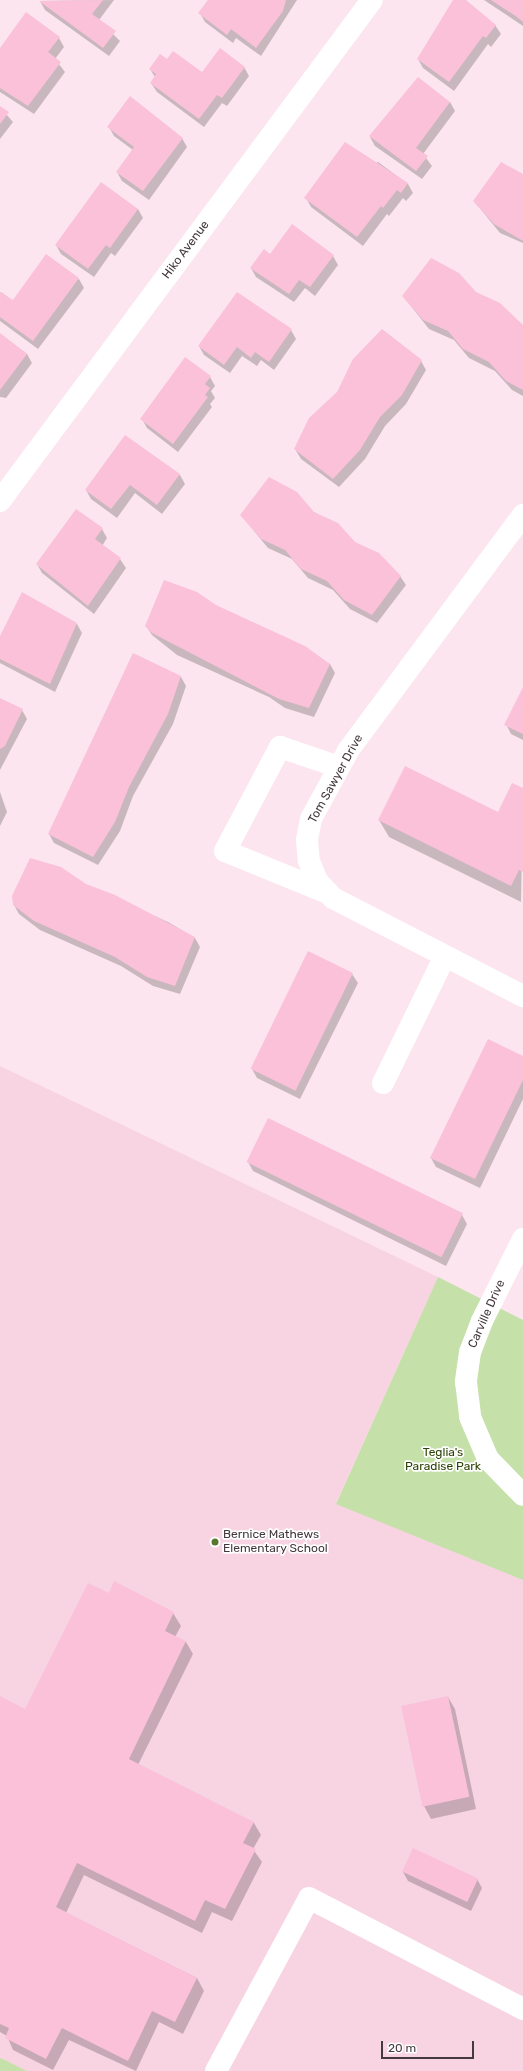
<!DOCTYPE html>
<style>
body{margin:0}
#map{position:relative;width:523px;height:2071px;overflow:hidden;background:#fce5ee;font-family:Rubik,sans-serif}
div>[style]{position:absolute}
.built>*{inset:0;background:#f8d4e2}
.green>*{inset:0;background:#c5e0a8}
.shadow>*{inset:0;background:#0003}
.building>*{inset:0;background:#fac1d8;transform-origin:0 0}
.minor>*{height:22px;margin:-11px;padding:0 11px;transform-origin:11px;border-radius:11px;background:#fff}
.dots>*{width:11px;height:11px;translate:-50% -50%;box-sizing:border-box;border:2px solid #fff;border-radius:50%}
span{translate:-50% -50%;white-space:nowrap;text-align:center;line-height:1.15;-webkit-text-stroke:3.5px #fff;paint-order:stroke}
.street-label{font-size:12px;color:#44393d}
.park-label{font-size:12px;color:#2b4204}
.poi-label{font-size:12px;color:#44393d}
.left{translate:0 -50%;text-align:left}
.scale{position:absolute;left:381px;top:2041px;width:93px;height:18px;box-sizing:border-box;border:2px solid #44393d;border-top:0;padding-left:5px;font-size:12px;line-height:14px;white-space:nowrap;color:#44393d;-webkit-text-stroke:3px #fff;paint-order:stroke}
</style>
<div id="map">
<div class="built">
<i style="clip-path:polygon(0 1066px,438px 1277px,336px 1503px,523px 1580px,523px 2071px,27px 2071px,0 2058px)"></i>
</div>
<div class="green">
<i style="clip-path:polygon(438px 1277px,523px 1320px,523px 1580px,336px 1504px)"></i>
<i style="clip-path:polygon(0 2058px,5px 2060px,27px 2071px,0 2071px)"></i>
</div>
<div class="shadow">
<i style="clip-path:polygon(114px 0,99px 20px,120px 41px,109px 56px,45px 10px,40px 1px)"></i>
<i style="clip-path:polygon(209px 0,297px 0,261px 56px,236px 38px,233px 43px,205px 22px,200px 13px)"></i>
<i style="clip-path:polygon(454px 0,464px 0,495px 25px,501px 34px,491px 47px,488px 44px,454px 91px,423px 68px,418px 59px)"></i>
<i style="clip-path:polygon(484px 0,523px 0,523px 26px)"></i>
<i style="clip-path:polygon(59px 38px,64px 47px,55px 59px,65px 72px,34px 114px,0 92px,0 48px)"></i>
<i style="clip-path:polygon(167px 61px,202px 73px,244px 67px,249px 76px,227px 106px,222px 103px,204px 127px,157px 92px,151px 83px,155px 77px,150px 69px)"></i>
<i style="clip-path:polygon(450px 102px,455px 111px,423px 154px,432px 166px,422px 179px,375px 146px,370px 137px)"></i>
<i style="clip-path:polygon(0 107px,13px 122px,0 139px)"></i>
<i style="clip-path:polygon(109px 127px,182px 138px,187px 147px,149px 200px,122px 181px,117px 172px,133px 150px,114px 136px)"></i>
<i style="clip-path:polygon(378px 162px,408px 184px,413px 193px,406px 201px,403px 198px,389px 216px,387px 214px,363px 246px,311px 207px,306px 198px)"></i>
<i style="clip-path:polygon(523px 175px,523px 243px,500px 233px,474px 201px)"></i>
<i style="clip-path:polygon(138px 209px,143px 218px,115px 256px,111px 253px,94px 277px,61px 254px,56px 245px)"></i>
<i style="clip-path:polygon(270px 255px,333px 256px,338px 265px,315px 296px,305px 288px,294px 302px,256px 277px,251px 268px)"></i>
<i style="clip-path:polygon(79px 279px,84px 288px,38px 349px,0 321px,1px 292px,13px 301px)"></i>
<i style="clip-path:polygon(475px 293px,523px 327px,523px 396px,512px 390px,495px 371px,469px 358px,454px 340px,429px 329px,403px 296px)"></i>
<i style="clip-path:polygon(291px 330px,296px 339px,274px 370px,261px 360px,257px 366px,242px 356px,230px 373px,204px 355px,199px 346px)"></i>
<i style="clip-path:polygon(0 334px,27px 354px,32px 363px,6px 398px,0 397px)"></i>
<i style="clip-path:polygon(421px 361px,426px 370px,406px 404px,385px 426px,365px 459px,339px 487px,301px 459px,295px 449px,337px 393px)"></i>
<i style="clip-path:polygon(210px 377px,215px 386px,211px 391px,215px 398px,210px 404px,212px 407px,178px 452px,147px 428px,142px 419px)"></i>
<i style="clip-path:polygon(125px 437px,180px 475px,185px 484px,162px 514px,135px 493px,117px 518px,91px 499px,86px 490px)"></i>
<i style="clip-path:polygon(314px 512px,400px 576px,406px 585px,377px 623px,350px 609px,333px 590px,308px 578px,292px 559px,268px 548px,241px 515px)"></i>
<i style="clip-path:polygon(102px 529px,107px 538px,102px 546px,120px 559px,126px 568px,94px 614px,42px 573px,37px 564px)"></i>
<i style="clip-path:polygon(215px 606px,330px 664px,335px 673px,314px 717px,285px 708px,269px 697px,177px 655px,152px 635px,146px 626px)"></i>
<i style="clip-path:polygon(77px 624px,82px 633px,55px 692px,0 663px,0 638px)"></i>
<i style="clip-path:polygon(133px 654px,181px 677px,186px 686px,173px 724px,133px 796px,120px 831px,98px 865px,54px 843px,49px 834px)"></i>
<i style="clip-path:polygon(523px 690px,523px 740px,511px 734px,506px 724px)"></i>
<i style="clip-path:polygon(0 699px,22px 710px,27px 719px,0 770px)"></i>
<i style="clip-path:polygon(523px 789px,521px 902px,389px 837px,379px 820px,499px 813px)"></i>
<i style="clip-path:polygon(0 792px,7px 812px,0 826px)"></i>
<i style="clip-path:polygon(86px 885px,168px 922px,195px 938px,200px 947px,180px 994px,153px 986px,121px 966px,40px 930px,19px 914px,14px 905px)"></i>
<i style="clip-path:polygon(352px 974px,358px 983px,300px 1099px,257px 1078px,252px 1069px)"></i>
<i style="clip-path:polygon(523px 1057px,523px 1099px,480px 1188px,436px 1167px,431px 1158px)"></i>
<i style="clip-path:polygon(248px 1162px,462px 1215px,467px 1224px,446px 1266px,253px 1171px)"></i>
<i style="clip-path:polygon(109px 1594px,173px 1613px,181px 1626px,175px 1637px,186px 1642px,193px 1654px,138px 1765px,254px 1823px,261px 1835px,253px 1849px,262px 1862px,232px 1921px,212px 1912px,202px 1933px,84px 1875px,66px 1913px,197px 1978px,204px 1991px,183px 2034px,159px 2022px,136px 2071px,69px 2040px,53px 2070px,13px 2050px,7px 2036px,0 2032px,0 1697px,25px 1710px)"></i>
<i style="clip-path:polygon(448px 1697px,455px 1709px,476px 1809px,431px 1819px,424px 1806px)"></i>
<i style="clip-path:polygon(403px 1872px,477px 1879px,482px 1888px,471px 1911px,408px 1881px)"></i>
</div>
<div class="building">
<i style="clip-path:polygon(103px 0,92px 14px,116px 31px,103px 48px,39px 1px)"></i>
<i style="clip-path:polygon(208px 0,286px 0,283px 11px,256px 48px,231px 29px,227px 35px,198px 13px)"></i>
<i style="clip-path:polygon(453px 0,466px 0,496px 25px,486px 38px,483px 36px,449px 82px,417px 59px)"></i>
<i style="clip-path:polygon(491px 0,523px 0,523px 22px,517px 17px)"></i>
<i style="clip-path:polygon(26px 12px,60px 37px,48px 52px,61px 62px,28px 106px,0 88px,0 48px)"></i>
<i style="clip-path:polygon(220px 48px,245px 67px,222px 98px,217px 95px,199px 119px,150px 83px,156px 74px,149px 69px,160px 54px,167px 59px,173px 51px,202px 72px)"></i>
<i style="clip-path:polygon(418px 77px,450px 102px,416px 148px,428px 156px,416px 171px,369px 136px)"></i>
<i style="clip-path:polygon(130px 96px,183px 138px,143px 191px,116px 172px,134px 147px,107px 127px)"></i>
<i style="clip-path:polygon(0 106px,9px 112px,0 124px)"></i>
<i style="clip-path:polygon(345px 142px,408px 183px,401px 193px,397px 190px,383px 208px,381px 206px,357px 237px,304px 198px)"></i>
<i style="clip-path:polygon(501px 162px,523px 174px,523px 241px,494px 224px,473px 201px)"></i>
<i style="clip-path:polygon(101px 182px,138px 209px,110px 248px,106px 245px,88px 269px,55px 245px)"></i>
<i style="clip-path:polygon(292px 224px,334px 255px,310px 287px,299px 280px,289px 294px,250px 268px,264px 249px,270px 254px)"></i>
<i style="clip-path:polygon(46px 254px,79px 278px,33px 341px,0 317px,0 292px,13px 300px)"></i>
<i style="clip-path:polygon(431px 258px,459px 273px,476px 292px,500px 303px,523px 325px,523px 390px,506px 381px,489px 362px,463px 349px,448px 331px,423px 320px,402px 296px)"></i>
<i style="clip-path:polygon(237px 292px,292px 329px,269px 362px,255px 352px,251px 358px,237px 347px,224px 365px,198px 346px)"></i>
<i style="clip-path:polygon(382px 329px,422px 360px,402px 395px,380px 417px,360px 450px,333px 479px,294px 449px,309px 418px,337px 392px,353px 359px)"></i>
<i style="clip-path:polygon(0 333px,27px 354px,0 390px)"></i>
<i style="clip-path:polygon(185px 357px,211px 376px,205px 384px,210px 388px,205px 395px,208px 397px,173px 444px,140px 419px)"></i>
<i style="clip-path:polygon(125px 435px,180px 474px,157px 505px,130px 485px,111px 509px,85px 490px)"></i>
<i style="clip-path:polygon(269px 477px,297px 492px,314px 512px,338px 523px,355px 542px,379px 553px,401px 576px,372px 615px,344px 600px,327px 581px,301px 569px,285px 550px,261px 539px,240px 515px)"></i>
<i style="clip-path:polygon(76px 509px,103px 528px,95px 539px,121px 558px,88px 606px,36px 564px)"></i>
<i style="clip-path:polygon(164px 580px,197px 592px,216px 605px,305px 646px,330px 664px,309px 708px,279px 699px,152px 633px,145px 626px)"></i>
<i style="clip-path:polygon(22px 592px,77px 623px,50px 684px,0 659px,0 636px)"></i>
<i style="clip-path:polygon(133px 653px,181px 676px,168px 714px,129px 787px,115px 822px,93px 857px,48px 834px)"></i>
<i style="clip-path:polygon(523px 687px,523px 734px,504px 725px)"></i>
<i style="clip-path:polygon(0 698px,23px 709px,5px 746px,0 749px)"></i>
<i style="clip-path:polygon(405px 766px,498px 812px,512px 783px,523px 788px,523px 872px,519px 870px,511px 886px,378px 820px)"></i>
<i style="clip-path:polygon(30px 858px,61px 867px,86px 884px,115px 895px,195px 937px,175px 986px,147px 977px,115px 957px,34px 921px,13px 905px,12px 896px)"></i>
<i style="left:308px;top:951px;width:50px;height:131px;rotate:26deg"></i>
<i style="clip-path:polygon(488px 1039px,523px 1056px,523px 1080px,475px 1179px,430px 1158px)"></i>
<i style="left:268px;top:1118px;width:217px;height:49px;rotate:26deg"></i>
<i style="clip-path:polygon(114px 1581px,174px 1612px,165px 1631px,186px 1641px,129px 1759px,254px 1822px,243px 1843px,256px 1849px,225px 1909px,205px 1900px,195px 1921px,77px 1863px,56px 1907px,197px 1978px,175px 2022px,152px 2011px,128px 2061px,62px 2028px,46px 2059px,5px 2038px,9px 2028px,0 2024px,0 1696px,25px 1709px,88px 1583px,109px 1593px)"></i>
<i style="left:448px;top:1696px;width:103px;height:48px;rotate:78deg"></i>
<i style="left:413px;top:1848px;width:72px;height:26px;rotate:25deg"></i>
</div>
<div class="minor">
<i style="left:0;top:501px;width:624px;rotate:-53.41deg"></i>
<i style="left:523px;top:515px;width:294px;rotate:126.6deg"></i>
<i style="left:348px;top:751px;width:77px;rotate:118.6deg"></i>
<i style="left:311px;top:819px;width:21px;rotate:101deg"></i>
<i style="left:307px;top:840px;width:21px;rotate:85deg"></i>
<i style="left:309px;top:861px;width:22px;rotate:68deg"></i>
<i style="left:317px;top:881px;width:23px;rotate:47deg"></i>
<i style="left:333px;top:898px;width:214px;rotate:27.3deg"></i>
<i style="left:328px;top:893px;width:111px;rotate:-157.8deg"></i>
<i style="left:225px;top:851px;width:118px;rotate:-62.1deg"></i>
<i style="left:280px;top:747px;width:62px;rotate:18.7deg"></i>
<i style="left:383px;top:1083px;width:141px;rotate:-64deg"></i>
<i style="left:523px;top:1239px;width:92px;rotate:116.6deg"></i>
<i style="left:482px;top:1321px;width:33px;rotate:111deg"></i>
<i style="left:470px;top:1352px;width:30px;rotate:98deg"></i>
<i style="left:466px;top:1382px;width:35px;rotate:83deg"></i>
<i style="left:470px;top:1417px;width:46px;rotate:66.8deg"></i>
<i style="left:488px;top:1459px;width:50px;rotate:45.8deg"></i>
<i style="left:216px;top:2071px;width:196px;rotate:-61.7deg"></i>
<i style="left:309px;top:1898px;width:241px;rotate:27.4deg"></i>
</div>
<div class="dots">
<i style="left:215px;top:1542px;background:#58772d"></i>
</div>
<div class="street-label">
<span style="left:186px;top:250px;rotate:-53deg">Hiko Avenue</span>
<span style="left:336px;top:779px;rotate:-61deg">Tom Sawyer Drive</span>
<span style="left:487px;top:1314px;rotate:-66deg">Carville Drive</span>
</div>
<div class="park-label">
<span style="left:443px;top:1460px">Teglia's<br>Paradise Park</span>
</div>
<div class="poi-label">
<span class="left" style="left:223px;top:1542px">Bernice Mathews<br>Elementary School</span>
</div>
<div class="scale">20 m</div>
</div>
